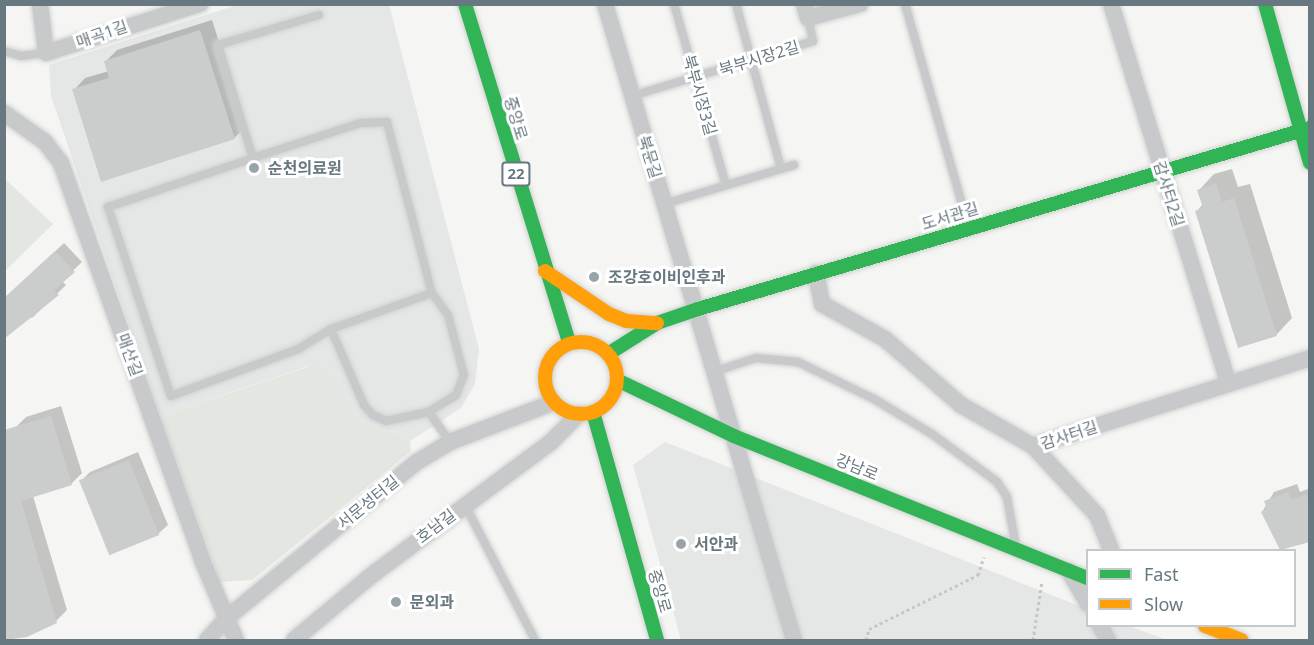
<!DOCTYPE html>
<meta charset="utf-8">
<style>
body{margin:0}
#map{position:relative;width:1314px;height:645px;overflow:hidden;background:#f5f5f4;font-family:"Noto Sans","Noto Sans KR",sans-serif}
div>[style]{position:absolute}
.built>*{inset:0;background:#e5e6e6}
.green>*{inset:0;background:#e4e6e1}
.shadow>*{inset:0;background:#0003}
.building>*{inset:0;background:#cbcdcd;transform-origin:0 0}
.path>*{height:3px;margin-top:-1.5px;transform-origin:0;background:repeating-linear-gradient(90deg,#c5c6c7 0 3px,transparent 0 6px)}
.roads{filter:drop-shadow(0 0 2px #d1d1d1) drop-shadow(0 0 2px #d1d1d1)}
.lane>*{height:8px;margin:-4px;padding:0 4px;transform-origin:4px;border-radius:4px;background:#c7c9ca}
.street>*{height:16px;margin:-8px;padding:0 8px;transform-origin:8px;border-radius:8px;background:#c7c9ca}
.fast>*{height:14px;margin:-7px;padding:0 7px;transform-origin:7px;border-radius:7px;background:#30b455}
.slow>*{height:14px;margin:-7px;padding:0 7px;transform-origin:7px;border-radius:7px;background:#ff9f0a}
.slow>.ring{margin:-7px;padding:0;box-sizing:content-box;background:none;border:14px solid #ff9f0a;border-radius:50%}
.dots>*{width:16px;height:16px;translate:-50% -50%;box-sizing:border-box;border:3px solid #fff;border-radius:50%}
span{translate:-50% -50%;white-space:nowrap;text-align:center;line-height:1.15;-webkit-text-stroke:6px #fff;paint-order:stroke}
.shield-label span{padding:2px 4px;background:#fff;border:2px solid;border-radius:4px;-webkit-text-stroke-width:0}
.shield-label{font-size:15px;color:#687880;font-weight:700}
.street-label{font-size:16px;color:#687880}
.poi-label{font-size:16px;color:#687880;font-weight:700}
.left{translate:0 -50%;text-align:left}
.frame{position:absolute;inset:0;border:6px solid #687880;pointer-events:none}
.legend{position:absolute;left:1086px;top:549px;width:210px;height:78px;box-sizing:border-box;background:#fff;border:2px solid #c3c9cc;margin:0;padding:8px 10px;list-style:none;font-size:18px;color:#687880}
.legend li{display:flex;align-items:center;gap:12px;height:30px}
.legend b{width:30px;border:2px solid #c3c9cc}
</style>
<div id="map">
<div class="built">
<i style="clip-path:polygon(237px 5px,389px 5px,479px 349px,475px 384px,461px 408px,410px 441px,355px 419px,309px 366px,160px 416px,51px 96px,49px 65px)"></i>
<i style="clip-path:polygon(665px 442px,1087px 609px,1088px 626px,1129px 626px,1167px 640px,681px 640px,633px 465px)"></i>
</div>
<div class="green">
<i style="clip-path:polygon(5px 179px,53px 224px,5px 271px)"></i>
<i style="clip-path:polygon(317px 364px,332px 377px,355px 419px,410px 441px,411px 451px,252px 580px,220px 582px,160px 416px)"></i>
</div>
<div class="shadow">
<i style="clip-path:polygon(212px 20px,246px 127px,234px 138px,74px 90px,85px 78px,109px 71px,106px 61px,117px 50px)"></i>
<i style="clip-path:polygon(1232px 169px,1238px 187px,1250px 184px,1292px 318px,1277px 334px,1239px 346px,1197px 211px,1203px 204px,1199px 190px,1214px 174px)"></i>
<i style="clip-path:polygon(64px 243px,82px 262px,62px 281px,66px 285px,32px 318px,4px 300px)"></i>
<i style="clip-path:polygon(61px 406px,82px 473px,71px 484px,33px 496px,67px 610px,56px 621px,27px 636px,4px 640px,4px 462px,15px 428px,26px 417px)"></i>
<i style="clip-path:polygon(138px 452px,168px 525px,159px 533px,111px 553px,81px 481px,90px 472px)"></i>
<i style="clip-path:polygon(1297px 484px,1300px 492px,1310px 488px,1310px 540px,1281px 550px,1262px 512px,1274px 492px)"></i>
</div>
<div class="building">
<i style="clip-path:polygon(200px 30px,235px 139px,101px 182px,72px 89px,109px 78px,104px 61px)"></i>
<i style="clip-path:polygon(1216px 183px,1222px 202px,1234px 198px,1277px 336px,1238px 348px,1195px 211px,1203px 208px,1197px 190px)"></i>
<i style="clip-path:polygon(55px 251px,75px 272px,54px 290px,59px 295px,4px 339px,4px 298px)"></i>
<i style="clip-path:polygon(51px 416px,72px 485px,21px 501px,57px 623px,27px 637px,4px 640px,4px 430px)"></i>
<i style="left:129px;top:460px;width:81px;height:54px;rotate:68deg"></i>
<i style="clip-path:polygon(1288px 492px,1291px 500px,1306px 494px,1310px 504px,1310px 542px,1280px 550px,1261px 512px,1267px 509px,1264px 501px)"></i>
</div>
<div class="path">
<i style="left:866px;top:640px;width:11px;rotate:-75deg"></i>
<i style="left:869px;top:629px;width:122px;rotate:-26.4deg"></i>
<i style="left:978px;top:575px;width:19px;rotate:-72deg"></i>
<i style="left:1033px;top:640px;width:60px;rotate:-81.3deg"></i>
</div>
<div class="roads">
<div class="lane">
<i style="left:674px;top:4px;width:188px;rotate:74deg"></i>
<i style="left:736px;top:4px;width:171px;rotate:74.7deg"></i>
<i style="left:905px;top:4px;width:233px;rotate:74.1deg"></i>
<i style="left:319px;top:15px;width:105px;rotate:163.5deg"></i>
<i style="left:218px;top:45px;width:118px;rotate:72.8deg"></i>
<i style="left:253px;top:158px;width:114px;rotate:-18deg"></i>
<i style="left:361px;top:123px;width:26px;rotate:-2deg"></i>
<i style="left:387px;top:122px;width:177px;rotate:75.3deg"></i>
<i style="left:4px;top:51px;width:18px;rotate:16deg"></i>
<i style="left:21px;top:56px;width:25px;rotate:-7deg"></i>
<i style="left:632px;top:96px;width:189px;rotate:-16.9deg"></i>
<i style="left:813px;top:41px;width:24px;rotate:-102deg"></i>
<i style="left:253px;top:158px;width:153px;rotate:161.3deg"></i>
<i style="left:108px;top:207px;width:199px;rotate:71.6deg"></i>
<i style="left:171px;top:396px;width:135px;rotate:-20.3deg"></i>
<i style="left:298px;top:349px;width:39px;rotate:-31deg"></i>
<i style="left:664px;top:204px;width:136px;rotate:-16.7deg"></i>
<i style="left:716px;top:371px;width:42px;rotate:-18deg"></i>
<i style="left:756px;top:358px;width:42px;rotate:5.4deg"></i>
<i style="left:798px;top:362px;width:85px;rotate:26deg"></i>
<i style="left:874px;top:399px;width:68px;rotate:31.1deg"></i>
<i style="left:932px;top:434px;width:81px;rotate:36.4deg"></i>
<i style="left:997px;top:482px;width:18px;rotate:56deg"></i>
<i style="left:1007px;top:497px;width:51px;rotate:79.8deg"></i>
<i style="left:429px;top:412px;width:44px;rotate:168.2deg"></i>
<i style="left:386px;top:421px;width:14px;rotate:-155deg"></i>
<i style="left:373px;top:415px;width:13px;rotate:-132deg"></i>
<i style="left:364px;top:405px;width:83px;rotate:-113.5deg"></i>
<i style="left:331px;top:329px;width:107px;rotate:-19.6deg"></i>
<i style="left:432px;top:293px;width:27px;rotate:54deg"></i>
<i style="left:448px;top:315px;width:62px;rotate:75.1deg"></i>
<i style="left:464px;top:375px;width:22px;rotate:112deg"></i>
<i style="left:456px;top:395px;width:32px;rotate:148deg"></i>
<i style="left:429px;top:412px;width:37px;rotate:55deg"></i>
<i style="left:465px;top:505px;width:152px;rotate:62.6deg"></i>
</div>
<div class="street">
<i style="left:40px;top:4px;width:49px;rotate:83deg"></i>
<i style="left:46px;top:53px;width:162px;rotate:-17.7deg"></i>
<i style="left:605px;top:4px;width:663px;rotate:73.45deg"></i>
<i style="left:804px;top:4px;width:15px;rotate:74deg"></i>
<i style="left:808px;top:18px;width:54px;rotate:-15.1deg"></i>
<i style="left:1111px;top:4px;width:397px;rotate:72.8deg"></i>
<i style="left:4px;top:113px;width:50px;rotate:35.3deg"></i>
<i style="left:45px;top:142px;width:26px;rotate:53deg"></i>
<i style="left:61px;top:163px;width:421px;rotate:70.4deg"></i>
<i style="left:202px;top:560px;width:87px;rotate:67deg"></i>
<i style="left:816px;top:273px;width:32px;rotate:79deg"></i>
<i style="left:822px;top:304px;width:72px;rotate:29.1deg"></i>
<i style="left:885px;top:339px;width:101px;rotate:41deg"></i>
<i style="left:961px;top:405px;width:83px;rotate:29.7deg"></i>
<i style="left:1033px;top:446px;width:94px;rotate:47.2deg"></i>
<i style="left:1097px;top:515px;width:38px;rotate:68deg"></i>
<i style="left:1033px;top:446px;width:291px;rotate:-17.6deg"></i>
<i style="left:1069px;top:571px;width:38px;rotate:60deg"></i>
<i style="left:1100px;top:626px;width:16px;rotate:60deg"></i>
<i style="left:207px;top:640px;width:31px;rotate:-48deg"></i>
<i style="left:228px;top:617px;width:244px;rotate:-39.4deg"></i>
<i style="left:417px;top:462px;width:39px;rotate:-31deg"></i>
<i style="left:450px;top:442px;width:111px;rotate:-21deg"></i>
<i style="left:294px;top:640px;width:102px;rotate:-39.8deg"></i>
<i style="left:372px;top:575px;width:223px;rotate:-36.6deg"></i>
<i style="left:551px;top:442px;width:40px;rotate:-45deg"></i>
</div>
<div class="fast">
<i style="left:465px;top:4px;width:355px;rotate:72.9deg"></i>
<i style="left:1265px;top:4px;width:165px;rotate:74.2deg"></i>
<i style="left:608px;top:354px;width:58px;rotate:-32.3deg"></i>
<i style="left:657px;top:323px;width:43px;rotate:-18.9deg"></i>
<i style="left:698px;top:309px;width:638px;rotate:-16.48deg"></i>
<i style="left:617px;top:380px;width:130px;rotate:25.6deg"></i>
<i style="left:734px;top:436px;width:381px;rotate:21.9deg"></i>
<i style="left:593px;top:412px;width:237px;rotate:74.3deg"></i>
</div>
<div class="slow">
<i style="left:545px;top:271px;width:77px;rotate:33.9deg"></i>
<i style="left:609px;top:314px;width:18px;rotate:22deg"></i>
<i style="left:626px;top:321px;width:31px;rotate:4deg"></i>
<i class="ring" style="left:545px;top:342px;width:58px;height:58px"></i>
<i style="left:1205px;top:626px;width:39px;rotate:21deg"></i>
</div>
</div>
<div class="dots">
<i style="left:254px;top:168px;background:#99a4a9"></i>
<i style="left:594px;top:277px;background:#99a4a9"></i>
<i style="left:681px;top:544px;background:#99a4a9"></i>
<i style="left:396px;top:602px;background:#99a4a9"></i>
</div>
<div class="shield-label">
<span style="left:516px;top:174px">22</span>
</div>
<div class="street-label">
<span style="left:102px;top:34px;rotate:-19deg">매곡1길</span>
<span style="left:759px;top:58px;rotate:-17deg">북부시장2길</span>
<span style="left:700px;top:95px;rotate:74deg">북부시장3길</span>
<span style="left:516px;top:118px;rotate:73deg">중앙로</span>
<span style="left:650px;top:157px;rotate:73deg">북문길</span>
<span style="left:1169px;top:194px;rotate:73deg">감사터2길</span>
<span style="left:950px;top:216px;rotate:-17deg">도서관길</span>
<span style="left:130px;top:355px;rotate:70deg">매산길</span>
<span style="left:1069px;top:435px;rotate:-18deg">감사터길</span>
<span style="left:857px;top:467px;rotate:22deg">강남로</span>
<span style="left:368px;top:502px;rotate:-39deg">서문성터길</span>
<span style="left:436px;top:526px;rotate:-37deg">호남길</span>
<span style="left:660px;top:591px;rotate:74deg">중앙로</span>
</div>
<div class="poi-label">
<span class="left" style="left:268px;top:168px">순천의료원</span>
<span class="left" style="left:608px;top:277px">조강호이비인후과</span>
<span class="left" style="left:694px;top:544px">서안과</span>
<span class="left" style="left:410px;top:602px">문외과</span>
</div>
<div class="frame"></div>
<ul class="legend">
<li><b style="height:8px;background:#30b455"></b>Fast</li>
<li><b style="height:8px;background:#ff9f0a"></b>Slow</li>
</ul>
</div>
